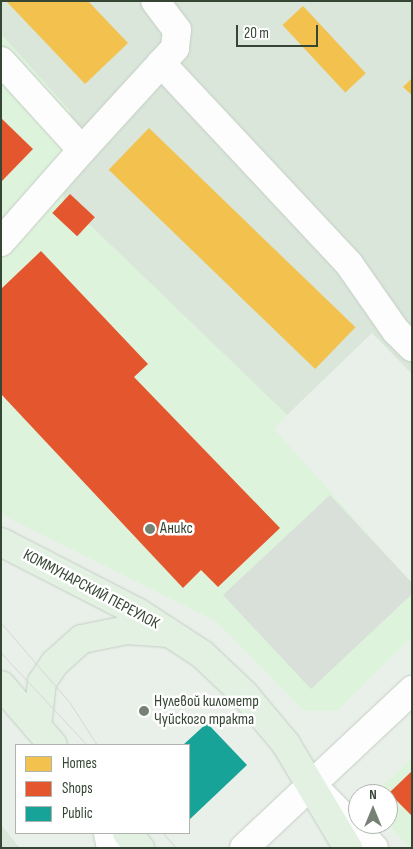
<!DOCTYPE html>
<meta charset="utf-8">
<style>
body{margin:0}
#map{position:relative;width:413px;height:849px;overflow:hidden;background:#e9f0e9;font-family:"Sofia Sans Condensed",sans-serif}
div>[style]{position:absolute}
.residential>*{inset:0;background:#d9e6d9}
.commercial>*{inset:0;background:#ddf3db}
.parking>*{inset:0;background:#d9dfd9}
.homes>*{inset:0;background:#f2c14e;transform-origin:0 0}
.shops>*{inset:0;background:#e4572e;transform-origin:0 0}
.public>*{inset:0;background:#17a398}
.roads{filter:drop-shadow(0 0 1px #c5cdc5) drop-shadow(0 0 1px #c5cdc5)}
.minor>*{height:28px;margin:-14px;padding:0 14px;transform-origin:14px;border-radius:14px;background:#fcfdfc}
.major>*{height:28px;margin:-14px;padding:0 14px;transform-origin:14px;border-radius:14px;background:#e3f1e3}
.tram>*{height:1px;margin:-0.5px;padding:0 0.5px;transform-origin:0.5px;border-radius:0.5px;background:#d8d9d8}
.dots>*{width:14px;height:14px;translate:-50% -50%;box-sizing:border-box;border:2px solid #fff;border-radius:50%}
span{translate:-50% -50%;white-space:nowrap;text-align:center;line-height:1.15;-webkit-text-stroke:5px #fff;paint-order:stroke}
.poi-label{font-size:16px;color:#364635}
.left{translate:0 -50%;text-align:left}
.street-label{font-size:16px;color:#364635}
.frame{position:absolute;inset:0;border:2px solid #364635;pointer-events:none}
.legend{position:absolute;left:15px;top:744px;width:175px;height:90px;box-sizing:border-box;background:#fff;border:1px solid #afb5ae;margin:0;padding:6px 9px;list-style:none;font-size:15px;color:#364635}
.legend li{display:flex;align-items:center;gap:10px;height:25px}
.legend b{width:25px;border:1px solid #afb5ae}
.north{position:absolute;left:348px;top:784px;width:50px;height:50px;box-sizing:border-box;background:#fff;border:1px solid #afb5ae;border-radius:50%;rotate:0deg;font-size:14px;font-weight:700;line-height:20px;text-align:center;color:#364635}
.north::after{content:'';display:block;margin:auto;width:18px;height:22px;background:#758274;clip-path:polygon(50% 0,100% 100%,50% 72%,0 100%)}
.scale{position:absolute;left:236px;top:25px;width:82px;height:22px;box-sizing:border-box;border:2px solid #364635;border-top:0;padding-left:6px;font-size:15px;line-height:18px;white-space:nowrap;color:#364635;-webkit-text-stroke:4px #fff;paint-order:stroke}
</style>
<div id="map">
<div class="residential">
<i style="clip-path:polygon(1px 1px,412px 1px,412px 374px,372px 333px,287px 415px,63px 199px,70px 111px,1px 34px)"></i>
<i style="clip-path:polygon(1px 825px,20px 848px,1px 848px)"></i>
</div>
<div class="commercial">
<i style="clip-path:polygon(1px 34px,70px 111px,63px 199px,287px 415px,274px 429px,412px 583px,412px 637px,337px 711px,304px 711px,216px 621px,1px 514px)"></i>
<i style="clip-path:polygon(412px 758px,412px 848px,409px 848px,388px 823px,388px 794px,374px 794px)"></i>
</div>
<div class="parking">
<i style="clip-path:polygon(330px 495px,412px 583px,412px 594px,311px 689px,223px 595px)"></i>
</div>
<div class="homes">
<i style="clip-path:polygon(6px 1px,88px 1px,128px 43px,85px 84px)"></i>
<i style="left:303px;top:6px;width:92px;height:28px;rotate:47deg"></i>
<i style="clip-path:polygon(412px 78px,412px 95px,403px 87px)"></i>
<i style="left:149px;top:128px;width:287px;height:58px;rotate:44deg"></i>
</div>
<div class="shops">
<i style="clip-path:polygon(1px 118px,33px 149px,1px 182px)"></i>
<i style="left:70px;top:194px;width:34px;height:26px;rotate:43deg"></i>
<i style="clip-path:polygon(41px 251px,148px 364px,134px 377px,280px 528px,218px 587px,201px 570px,183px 588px,1px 394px,1px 289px)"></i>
<i style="clip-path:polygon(412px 771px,412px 816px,389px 793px)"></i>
</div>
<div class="public">
<i style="clip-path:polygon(207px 723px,247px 765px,189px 820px,189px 745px,183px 745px)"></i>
</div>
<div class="roads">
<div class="minor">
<i style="left:1px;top:61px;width:120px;rotate:47.7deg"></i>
<i style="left:82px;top:150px;width:123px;rotate:131.4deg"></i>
<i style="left:161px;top:63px;width:275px;rotate:46.9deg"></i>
<i style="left:349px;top:264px;width:82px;rotate:55deg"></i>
<i style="left:396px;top:331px;width:23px;rotate:45deg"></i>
<i style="left:82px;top:150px;width:138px;rotate:-47.6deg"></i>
<i style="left:175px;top:48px;width:18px;rotate:-84deg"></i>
<i style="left:177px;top:30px;width:36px;rotate:-127deg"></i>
<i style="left:322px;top:795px;width:74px;rotate:45.5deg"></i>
<i style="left:108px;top:833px;width:15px;rotate:79deg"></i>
<i style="left:244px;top:848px;width:231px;rotate:-43.2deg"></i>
</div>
<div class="major">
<i style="left:1px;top:542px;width:155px;rotate:27.2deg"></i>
<i style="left:139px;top:613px;width:75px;rotate:33.1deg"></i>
<i style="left:202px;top:654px;width:59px;rotate:43.6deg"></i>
<i style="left:245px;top:695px;width:64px;rotate:50.1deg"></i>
<i style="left:286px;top:744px;width:121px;rotate:59.2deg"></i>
<i style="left:1px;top:685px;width:79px;rotate:49.1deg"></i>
<i style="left:37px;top:727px;width:45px;rotate:-83.7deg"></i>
<i style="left:42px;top:682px;width:23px;rotate:-56deg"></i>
<i style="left:55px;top:663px;width:36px;rotate:-42deg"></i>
<i style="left:82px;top:639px;width:46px;rotate:-11.3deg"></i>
<i style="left:127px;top:630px;width:42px;rotate:4.1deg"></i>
<i style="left:127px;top:833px;width:20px;rotate:49deg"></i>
</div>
</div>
<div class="tram">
<i style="left:1px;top:623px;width:106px;rotate:49.2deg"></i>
<i style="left:70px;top:703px;width:50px;rotate:57.3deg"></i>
<i style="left:1px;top:653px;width:126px;rotate:46.9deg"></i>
<i style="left:163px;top:833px;width:20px;rotate:49deg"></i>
</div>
<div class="dots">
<i style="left:150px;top:529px;background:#758274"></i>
<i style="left:144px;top:711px;background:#758274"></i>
</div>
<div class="poi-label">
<span class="left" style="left:160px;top:529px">Аникс</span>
<span class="left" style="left:154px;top:711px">Нулевой километр<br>Чуйского тракта</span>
</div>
<div class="street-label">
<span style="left:91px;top:590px;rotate:28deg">КОММУНАРСКИЙ ПЕРЕУЛОК</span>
</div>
<div class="frame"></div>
<ul class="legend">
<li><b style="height:14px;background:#f2c14e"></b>Homes</li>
<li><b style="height:14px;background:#e4572e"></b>Shops</li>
<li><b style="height:14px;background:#17a398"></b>Public</li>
</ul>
<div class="north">N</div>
<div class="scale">20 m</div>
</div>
